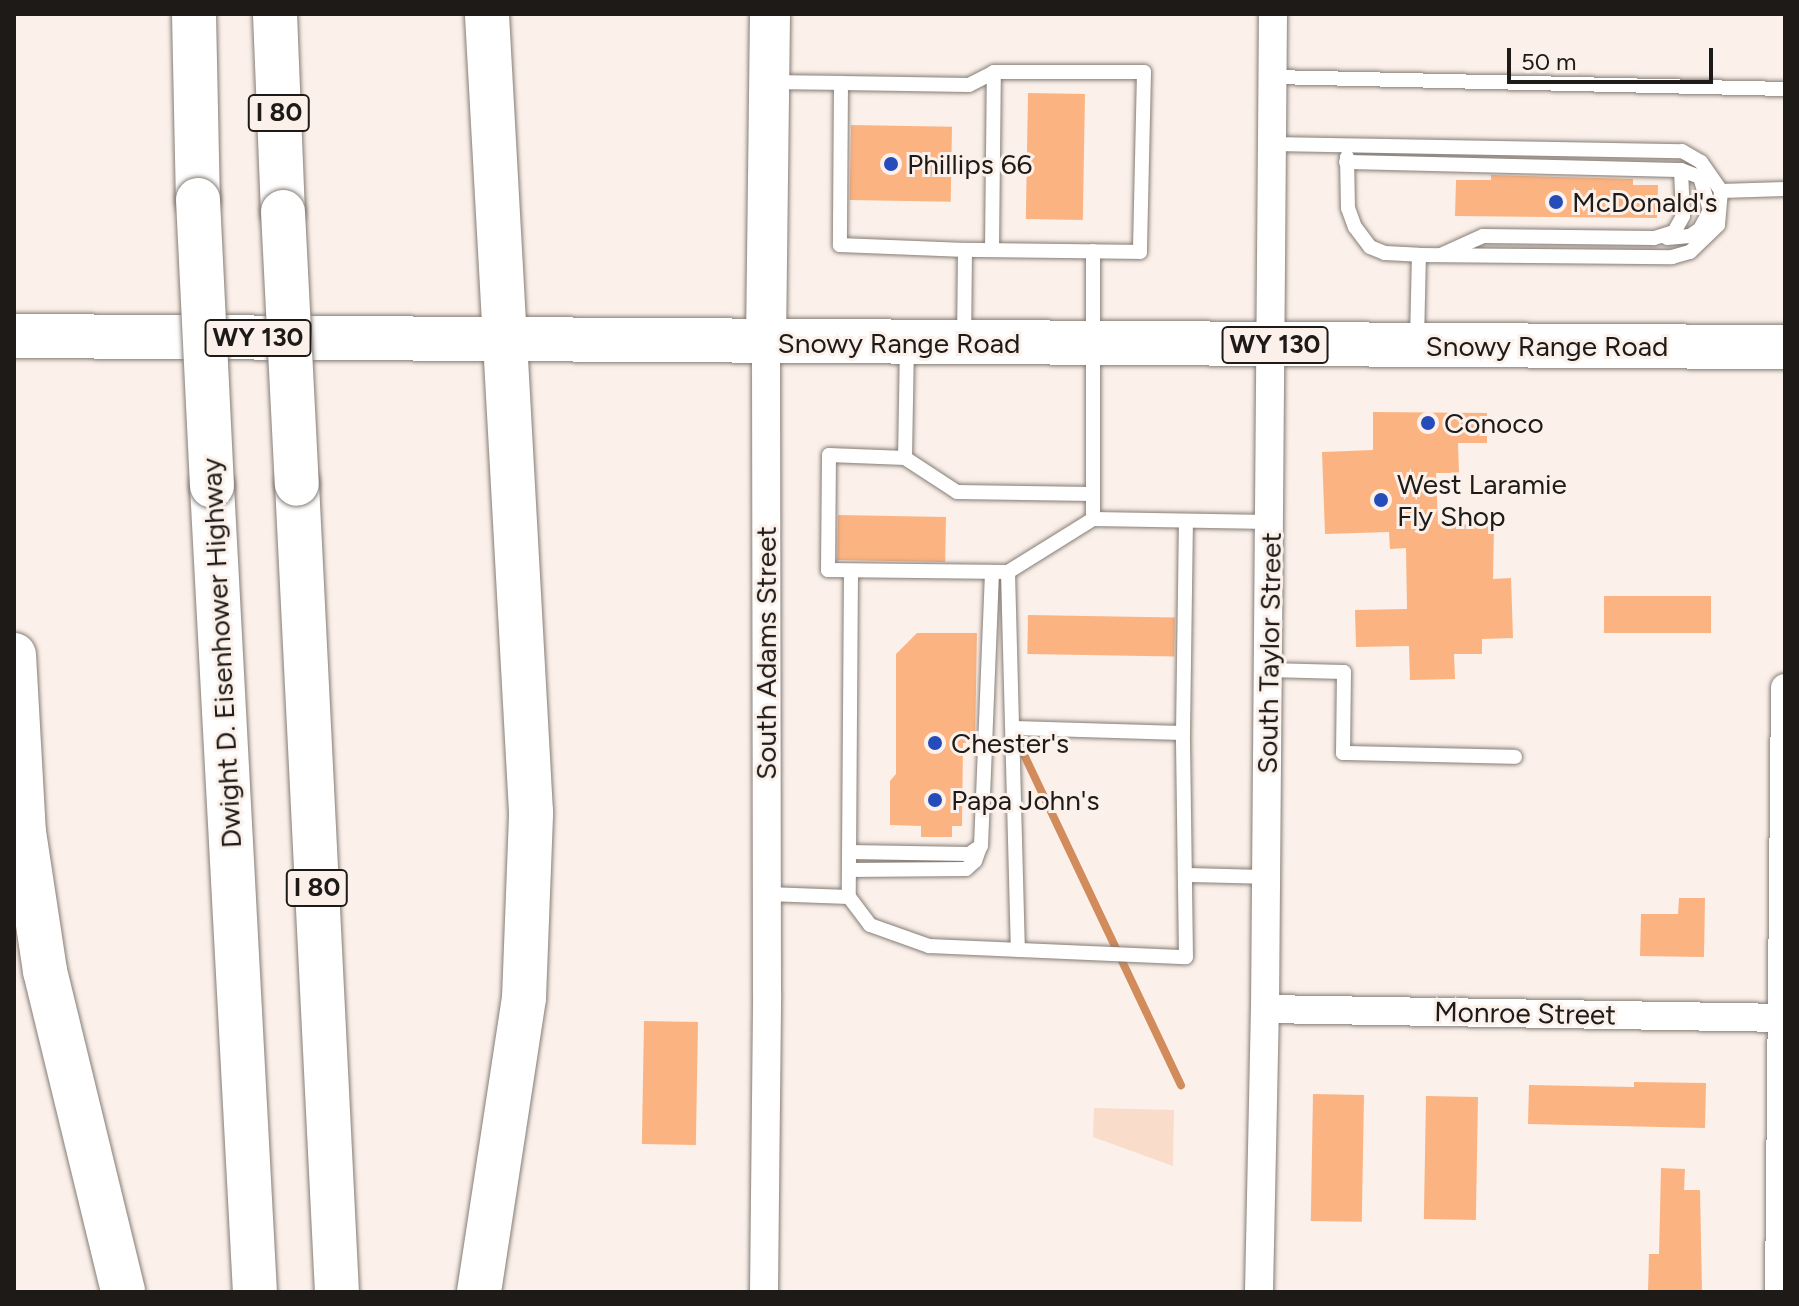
<!DOCTYPE html>
<style>
body{margin:0}
#map{position:relative;width:1799px;height:1306px;overflow:hidden;background:#fbf1ea;font-family:Figtree,sans-serif}
div>[style]{position:absolute}
.green>*{inset:0;background:#f9dcc9}
.stream>*{height:8px;margin:-4px;padding:0 4px;transform-origin:4px;border-radius:4px;background:#d28c5b}
.building>*{inset:0;background:#fbb381;transform-origin:0 0}
.roads{filter:drop-shadow(0 0 2px #857c76) drop-shadow(0 0 2px #857c76)}
.lane>*{height:14px;margin:-7px;padding:0 7px;transform-origin:7px;border-radius:7px;background:#fff}
.street>*{height:28px;margin:-14px;padding:0 14px;transform-origin:14px;border-radius:14px;background:#fff}
.secondary>*{height:40px;margin:-20px;padding:0 20px;transform-origin:20px;border-radius:20px;background:#fff}
.primary>*{height:44px;margin:-22px;padding:0 22px;transform-origin:22px;border-radius:22px;background:#fff}
.highway>*{height:44px;margin:-22px;padding:0 22px;transform-origin:22px;border-radius:22px;background:#fff}
.bridges{filter:drop-shadow(0 0 2px #857c76) drop-shadow(0 0 2px #857c76)}
.highway-bridge>*{height:44px;margin:-22px;padding:0 22px;transform-origin:22px;border-radius:22px;background:#fff}
.dots>*{width:22px;height:22px;translate:-50% -50%;box-sizing:border-box;border:4px solid #fbf1ea;border-radius:50%}
span{translate:-50% -50%;white-space:nowrap;text-align:center;line-height:1.15;-webkit-text-stroke:6px #fbf1ea;paint-order:stroke}
.shield-label span{padding:2px 6px;background:#fbf1ea;border:2px solid;border-radius:6px;-webkit-text-stroke-width:0}
.shield-label{font-size:26px;color:#1d1a17;font-weight:700}
.poi-label{font-size:28px;color:#1d1a17}
.left{translate:0 -50%;text-align:left}
.street-label{font-size:28px;color:#1d1a17}
.frame{position:absolute;inset:0;border:16px solid #1d1a17;pointer-events:none}
.scale{position:absolute;left:1507px;top:48px;width:206px;height:36px;box-sizing:border-box;border:4px solid #1d1a17;border-top:0;padding-left:10px;font-size:24px;line-height:28px;white-space:nowrap;color:#1d1a17;-webkit-text-stroke:6px #fbf1ea;paint-order:stroke}
</style>
<div id="map">
<div class="green">
<i style="clip-path:polygon(1094px 1108px,1174px 1110px,1173px 1166px,1093px 1137px)"></i>
</div>
<div class="stream">
<i style="left:1018px;top:742px;width:380px;rotate:64.6deg"></i>
</div>
<div class="building">
<i style="left:1028px;top:93px;width:57px;height:126px;rotate:1deg"></i>
<i style="left:851px;top:125px;width:101px;height:75px;rotate:1deg"></i>
<i style="clip-path:polygon(1491px 175px,1633px 179px,1633px 185px,1658px 185px,1657px 218px,1455px 216px,1456px 180px,1491px 180px)"></i>
<i style="clip-path:polygon(1373px 412px,1487px 413px,1487px 443px,1458px 443px,1459px 473px,1436px 473px,1438px 524px,1494px 525px,1493px 579px,1511px 578px,1513px 638px,1482px 639px,1482px 654px,1454px 654px,1455px 679px,1410px 680px,1409px 646px,1356px 647px,1355px 610px,1407px 609px,1406px 548px,1390px 549px,1389px 532px,1325px 534px,1322px 452px,1373px 450px)"></i>
<i style="left:838px;top:515px;width:108px;height:45px;rotate:1deg"></i>
<i style="left:1711px;top:596px;width:37px;height:107px;rotate:90deg"></i>
<i style="left:1028px;top:615px;width:147px;height:39px;rotate:1deg"></i>
<i style="clip-path:polygon(917px 633px,977px 633px,975px 743px,963px 743px,962px 826px,952px 826px,952px 837px,921px 837px,921px 826px,890px 825px,890px 781px,896px 774px,896px 654px)"></i>
<i style="clip-path:polygon(1679px 898px,1705px 898px,1704px 957px,1640px 956px,1641px 914px,1678px 914px)"></i>
<i style="left:644px;top:1021px;width:54px;height:123px;rotate:1deg"></i>
<i style="clip-path:polygon(1634px 1082px,1706px 1083px,1705px 1128px,1528px 1124px,1529px 1085px,1634px 1087px)"></i>
<i style="left:1313px;top:1094px;width:51px;height:127px;rotate:1deg"></i>
<i style="left:1426px;top:1096px;width:52px;height:123px;rotate:1deg"></i>
<i style="clip-path:polygon(1661px 1168px,1685px 1169px,1684px 1190px,1700px 1190px,1702px 1292px,1648px 1292px,1649px 1254px,1659px 1254px)"></i>
</div>
<div class="roads">
<div class="lane">
<i style="left:1273px;top:77px;width:512px;rotate:1.34deg"></i>
<i style="left:773px;top:82px;width:68px;rotate:0.8deg"></i>
<i style="left:841px;top:83px;width:162px;rotate:90.4deg"></i>
<i style="left:840px;top:245px;width:125px;rotate:2.3deg"></i>
<i style="left:965px;top:250px;width:89px;rotate:90.6deg"></i>
<i style="left:841px;top:83px;width:128px;rotate:0.9deg"></i>
<i style="left:969px;top:85px;width:28px;rotate:-27deg"></i>
<i style="left:994px;top:72px;width:150px"></i>
<i style="left:1144px;top:72px;width:180px;rotate:91.3deg"></i>
<i style="left:1140px;top:252px;width:175px;rotate:-179.3deg"></i>
<i style="left:1272px;top:144px;width:410px;rotate:1deg"></i>
<i style="left:1682px;top:151px;width:22px;rotate:30deg"></i>
<i style="left:1701px;top:162px;width:35px;rotate:55deg"></i>
<i style="left:1721px;top:191px;width:64px;rotate:-1.8deg"></i>
<i style="left:1347px;top:157px;width:51px;rotate:88.9deg"></i>
<i style="left:1348px;top:208px;width:20px;rotate:70deg"></i>
<i style="left:1355px;top:227px;width:25px;rotate:53deg"></i>
<i style="left:1370px;top:247px;width:16px;rotate:22deg"></i>
<i style="left:1385px;top:253px;width:34px;rotate:3deg"></i>
<i style="left:1346px;top:162px;width:335px;rotate:1.4deg"></i>
<i style="left:1681px;top:170px;width:46px;rotate:87.5deg"></i>
<i style="left:1683px;top:216px;width:18px;rotate:119deg"></i>
<i style="left:1674px;top:232px;width:21px;rotate:163deg"></i>
<i style="left:1654px;top:238px;width:171px;rotate:-179.3deg"></i>
<i style="left:1483px;top:236px;width:46px;rotate:155.7deg"></i>
<i style="left:1667px;top:238px;width:23px;rotate:-5deg"></i>
<i style="left:1690px;top:236px;width:12px;rotate:-35deg"></i>
<i style="left:1700px;top:229px;width:21px;rotate:-62deg"></i>
<i style="left:1710px;top:210px;width:34px;rotate:-107deg"></i>
<i style="left:1700px;top:177px;width:20px;rotate:-160deg"></i>
<i style="left:992px;top:250px;width:178px;rotate:-89.4deg"></i>
<i style="left:1093px;top:251px;width:268px;rotate:90deg"></i>
<i style="left:1093px;top:519px;width:177px;rotate:1deg"></i>
<i style="left:1417px;top:341px;width:86px;rotate:-88.7deg"></i>
<i style="left:1419px;top:255px;width:253px;rotate:0.5deg"></i>
<i style="left:1672px;top:257px;width:19px;rotate:-16deg"></i>
<i style="left:1690px;top:252px;width:39px;rotate:-44deg"></i>
<i style="left:1718px;top:225px;width:34px;rotate:-85deg"></i>
<i style="left:905px;top:458px;width:112px;rotate:-89deg"></i>
<i style="left:1092px;top:494px;width:135px;rotate:-179.2deg"></i>
<i style="left:957px;top:492px;width:62px;rotate:-146.8deg"></i>
<i style="left:905px;top:458px;width:76px;rotate:-177.7deg"></i>
<i style="left:829px;top:455px;width:115px;rotate:90.5deg"></i>
<i style="left:828px;top:570px;width:180px;rotate:0.6deg"></i>
<i style="left:1008px;top:572px;width:100px;rotate:-31.9deg"></i>
<i style="left:851px;top:571px;width:326px;rotate:90.4deg"></i>
<i style="left:849px;top:897px;width:35px;rotate:53deg"></i>
<i style="left:870px;top:925px;width:63px;rotate:19.6deg"></i>
<i style="left:929px;top:946px;width:257px;rotate:2.5deg"></i>
<i style="left:1186px;top:957px;width:224px;rotate:-90.8deg"></i>
<i style="left:1008px;top:572px;width:378px;rotate:88.5deg"></i>
<i style="left:1268px;top:670px;width:76px;rotate:1.5deg"></i>
<i style="left:1344px;top:672px;width:81px;rotate:90.7deg"></i>
<i style="left:1343px;top:753px;width:172px;rotate:1.3deg"></i>
<i style="left:1013px;top:728px;width:170px;rotate:1.7deg"></i>
<i style="left:1183px;top:733px;width:212px;rotate:-89.2deg"></i>
<i style="left:849px;top:852px;width:120px;rotate:1deg"></i>
<i style="left:969px;top:854px;width:14px;rotate:-34deg"></i>
<i style="left:981px;top:846px;width:274px;rotate:-87.7deg"></i>
<i style="left:849px;top:870px;width:117px;rotate:-0.5deg"></i>
<i style="left:966px;top:869px;width:12px;rotate:-42deg"></i>
<i style="left:975px;top:861px;width:15px;rotate:-70deg"></i>
<i style="left:1186px;top:875px;width:80px;rotate:1.4deg"></i>
<i style="left:767px;top:894px;width:82px;rotate:2.1deg"></i>
</div>
<div class="street">
<i style="left:1265px;top:1009px;width:520px;rotate:0.99deg"></i>
<i style="left:764px;top:1292px;width:300px;rotate:-89.4deg"></i>
<i style="left:767px;top:992px;width:650px;rotate:-90.09deg"></i>
<i style="left:1259px;top:1292px;width:283px;rotate:-88.8deg"></i>
<i style="left:1265px;top:1009px;width:995px;rotate:-89.54deg"></i>
<i style="left:1779px;top:1292px;width:604px;rotate:-89.43deg"></i>
</div>
<div class="secondary">
<i style="left:766px;top:342px;width:328px;rotate:-89.3deg"></i>
</div>
<div class="primary">
<i style="left:14px;top:336px;width:1771px;rotate:0.36deg"></i>
</div>
<div class="highway">
<i style="left:194px;top:14px;width:186px;rotate:88.8deg"></i>
<i style="left:275px;top:14px;width:198px;rotate:87.7deg"></i>
<i style="left:297px;top:484px;width:809px;rotate:87.17deg"></i>
<i style="left:212px;top:486px;width:807px;rotate:86.95deg"></i>
<i style="left:14px;top:655px;width:177px;rotate:86.8deg"></i>
<i style="left:24px;top:832px;width:141px;rotate:81.4deg"></i>
<i style="left:45px;top:971px;width:330px;rotate:76.3deg"></i>
<i style="left:479px;top:1292px;width:297px;rotate:-81.3deg"></i>
<i style="left:524px;top:998px;width:186px;rotate:-87.8deg"></i>
<i style="left:531px;top:812px;width:799px;rotate:-93.16deg"></i>
</div>
</div>
<div class="bridges">
<div class="highway-bridge">
<i style="left:198px;top:200px;width:286px;rotate:87.2deg"></i>
<i style="left:283px;top:212px;width:272px;rotate:87.1deg"></i>
</div>
</div>
<div class="dots">
<i style="left:891px;top:164px;background:#254cbb"></i>
<i style="left:1556px;top:202px;background:#254cbb"></i>
<i style="left:1428px;top:423px;background:#254cbb"></i>
<i style="left:1381px;top:500px;background:#254cbb"></i>
<i style="left:935px;top:743px;background:#254cbb"></i>
<i style="left:935px;top:800px;background:#254cbb"></i>
</div>
<div class="shield-label">
<span style="left:279px;top:113px">I 80</span>
<span style="left:258px;top:338px">WY 130</span>
<span style="left:1275px;top:345px">WY 130</span>
<span style="left:317px;top:888px">I 80</span>
</div>
<div class="poi-label">
<span class="left" style="left:907px;top:164px">Phillips 66</span>
<span class="left" style="left:1572px;top:202px">McDonald's</span>
<span class="left" style="left:1444px;top:423px">Conoco</span>
<span class="left" style="left:1397px;top:500px">West Laramie<br>Fly Shop</span>
<span class="left" style="left:951px;top:743px">Chester's</span>
<span class="left" style="left:951px;top:800px">Papa John's</span>
</div>
<div class="street-label">
<span style="left:899px;top:343px">Snowy Range Road</span>
<span style="left:1547px;top:346px">Snowy Range Road</span>
<span style="left:221px;top:653px;rotate:-93deg">Dwight D. Eisenhower Highway</span>
<span style="left:766px;top:653px;rotate:-90deg">South Adams Street</span>
<span style="left:1269px;top:653px;rotate:-89deg">South Taylor Street</span>
<span style="left:1525px;top:1013px;rotate:1deg">Monroe Street</span>
</div>
<div class="frame"></div>
<div class="scale">50 m</div>
</div>
